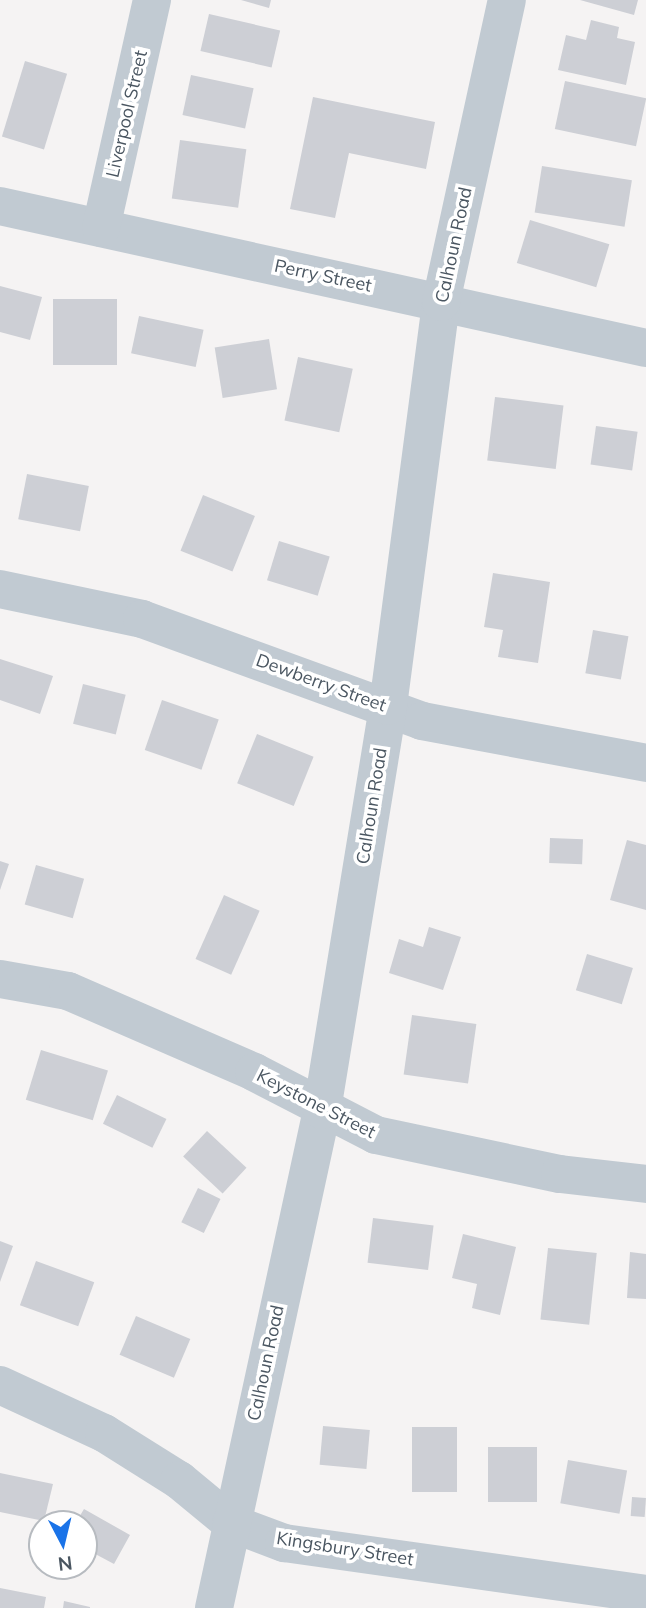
<!DOCTYPE html>
<style>
body{margin:0}
#map{position:relative;width:646px;height:1608px;overflow:hidden;background:#f5f3f3;font-family:Mulish,sans-serif}
div>[style]{position:absolute}
.building>*{inset:0;background:#cdcfd5;transform-origin:0 0}
.minor>*{height:38px;margin:-19px;padding:0 19px;transform-origin:19px;border-radius:19px;background:#c1cad2}
span{translate:-50% -50%;white-space:nowrap;text-align:center;line-height:1.15;-webkit-text-stroke:7px #fff;paint-order:stroke}
.street-label{font-size:18px;color:#4a5661}
.north{position:absolute;left:28px;top:1510px;width:70px;height:70px;box-sizing:border-box;background:#fff;border:2px solid #b7bbc0;border-radius:50%;rotate:173deg;font-size:19px;font-weight:700;line-height:28px;text-align:center;color:#4a5661}
.north::after{content:'';display:block;margin:auto;width:24px;height:32px;background:#1a73e8;clip-path:polygon(50% 0,100% 100%,50% 72%,0 100%)}
</style>
<div id="map">
<div class="building">
<i style="clip-path:polygon(241px 0,271px 0,269px 8px)"></i>
<i style="clip-path:polygon(580px 0,638px 0,634px 15px)"></i>
<i style="left:209px;top:14px;width:73px;height:38px;rotate:13deg"></i>
<i style="clip-path:polygon(591px 20px,619px 27px,617px 38px,635px 42px,626px 85px,558px 70px,566px 35px,586px 40px)"></i>
<i style="left:25px;top:61px;width:44px;height:79px;rotate:17deg"></i>
<i style="left:191px;top:75px;width:64px;height:41px;rotate:12deg"></i>
<i style="left:565px;top:81px;width:83px;height:49px;rotate:12deg"></i>
<i style="clip-path:polygon(313px 97px,435px 122px,426px 169px,349px 153px,335px 218px,290px 209px)"></i>
<i style="left:180px;top:140px;width:67px;height:59px;rotate:8deg"></i>
<i style="left:542px;top:166px;width:91px;height:47px;rotate:9deg"></i>
<i style="left:530px;top:220px;width:83px;height:45px;rotate:17deg"></i>
<i style="clip-path:polygon(0 286px,42px 297px,30px 340px,0 332px)"></i>
<i style="left:53px;top:299px;width:64px;height:66px"></i>
<i style="left:139px;top:316px;width:66px;height:38px;rotate:12deg"></i>
<i style="left:269px;top:339px;width:51px;height:55px;rotate:81deg"></i>
<i style="left:298px;top:357px;width:56px;height:65px;rotate:12deg"></i>
<i style="left:495px;top:397px;width:69px;height:64px;rotate:7deg"></i>
<i style="left:596px;top:426px;width:42px;height:39px;rotate:8deg"></i>
<i style="left:27px;top:474px;width:63px;height:46px;rotate:11deg"></i>
<i style="left:203px;top:495px;width:56px;height:60px;rotate:22deg"></i>
<i style="left:279px;top:541px;width:53px;height:41px;rotate:17deg"></i>
<i style="clip-path:polygon(493px 573px,550px 582px,538px 663px,498px 657px,503px 630px,484px 627px)"></i>
<i style="left:593px;top:630px;width:36px;height:44px;rotate:10deg"></i>
<i style="clip-path:polygon(0 659px,53px 676px,40px 714px,0 700px)"></i>
<i style="left:83px;top:684px;width:44px;height:41px;rotate:14deg"></i>
<i style="left:162px;top:700px;width:60px;height:53px;rotate:19deg"></i>
<i style="left:257px;top:734px;width:61px;height:53px;rotate:22deg"></i>
<i style="left:550px;top:838px;width:33px;height:25px;rotate:2deg"></i>
<i style="clip-path:polygon(627px 840px,646px 845px,646px 910px,610px 900px)"></i>
<i style="clip-path:polygon(0 861px,9px 864px,0 890px)"></i>
<i style="left:36px;top:865px;width:50px;height:41px;rotate:16deg"></i>
<i style="left:224px;top:895px;width:39px;height:70px;rotate:24deg"></i>
<i style="clip-path:polygon(429px 927px,461px 937px,443px 990px,389px 973px,399px 939px,423px 947px)"></i>
<i style="left:587px;top:954px;width:48px;height:38px;rotate:17deg"></i>
<i style="left:412px;top:1015px;width:65px;height:60px;rotate:8deg"></i>
<i style="left:41px;top:1050px;width:70px;height:52px;rotate:17deg"></i>
<i style="left:117px;top:1095px;width:55px;height:32px;rotate:26deg"></i>
<i style="left:207px;top:1131px;width:54px;height:35px;rotate:43deg"></i>
<i style="left:198px;top:1188px;width:25px;height:38px;rotate:26deg"></i>
<i style="left:373px;top:1218px;width:61px;height:45px;rotate:7deg"></i>
<i style="clip-path:polygon(463px 1234px,516px 1247px,500px 1315px,472px 1308px,477px 1284px,452px 1278px)"></i>
<i style="clip-path:polygon(0 1241px,13px 1246px,0 1282px)"></i>
<i style="left:548px;top:1248px;width:49px;height:72px;rotate:6deg"></i>
<i style="clip-path:polygon(630px 1252px,646px 1254px,646px 1299px,627px 1298px)"></i>
<i style="left:36px;top:1261px;width:62px;height:47px;rotate:20deg"></i>
<i style="left:136px;top:1316px;width:59px;height:42px;rotate:23deg"></i>
<i style="left:323px;top:1426px;width:47px;height:39px;rotate:5deg"></i>
<i style="left:412px;top:1427px;width:45px;height:65px"></i>
<i style="left:488px;top:1447px;width:49px;height:55px"></i>
<i style="left:568px;top:1460px;width:60px;height:44px;rotate:10deg"></i>
<i style="clip-path:polygon(0 1473px,53px 1484px,44px 1521px,0 1512px)"></i>
<i style="left:632px;top:1497px;width:14px;height:19px;rotate:4deg"></i>
<i style="clip-path:polygon(84px 1509px,130px 1535px,114px 1564px,84px 1548px,84px 1524px,75px 1524px)"></i>
<i style="clip-path:polygon(0 1588px,46px 1597px,44px 1608px,0 1608px)"></i>
<i style="clip-path:polygon(64px 1601px,90px 1607px,90px 1608px,63px 1608px)"></i>
</div>
<div class="minor">
<i style="left:0;top:206px;width:661px;rotate:12.4deg"></i>
<i style="left:101px;top:228px;width:234px;rotate:-77.4deg"></i>
<i style="left:0;top:589px;width:145px;rotate:11.9deg"></i>
<i style="left:142px;top:619px;width:298px;rotate:20deg"></i>
<i style="left:422px;top:721px;width:228px;rotate:10.6deg"></i>
<i style="left:0;top:979px;width:69px;rotate:10deg"></i>
<i style="left:68px;top:991px;width:203px;rotate:23.5deg"></i>
<i style="left:254px;top:1072px;width:137px;rotate:27.3deg"></i>
<i style="left:376px;top:1135px;width:188px;rotate:12deg"></i>
<i style="left:560px;top:1174px;width:87px;rotate:6.6deg"></i>
<i style="left:0;top:1385px;width:115px;rotate:24.8deg"></i>
<i style="left:104px;top:1433px;width:89px;rotate:32.1deg"></i>
<i style="left:179px;top:1480px;width:67px;rotate:39.6deg"></i>
<i style="left:231px;top:1523px;width:57px;rotate:20.7deg"></i>
<i style="left:284px;top:1543px;width:366px;rotate:8deg"></i>
<i style="left:214px;top:1608px;width:510px;rotate:-77.76deg"></i>
<i style="left:322px;top:1110px;width:409px;rotate:-80.7deg"></i>
<i style="left:388px;top:706px;width:407px;rotate:-82.5deg"></i>
<i style="left:441px;top:302px;width:309px;rotate:-77.7deg"></i>
</div>
<div class="street-label">
<span style="left:127px;top:114px;rotate:-77deg">Liverpool Street</span>
<span style="left:454px;top:245px;rotate:-78deg">Calhoun Road</span>
<span style="left:323px;top:276px;rotate:12deg">Perry Street</span>
<span style="left:321px;top:683px;rotate:20deg">Dewberry Street</span>
<span style="left:372px;top:806px;rotate:-81deg">Calhoun Road</span>
<span style="left:316px;top:1104px;rotate:27deg">Keystone Street</span>
<span style="left:266px;top:1363px;rotate:-78deg">Calhoun Road</span>
<span style="left:345px;top:1549px;rotate:9deg">Kingsbury Street</span>
</div>
<div class="north">N</div>
</div>
